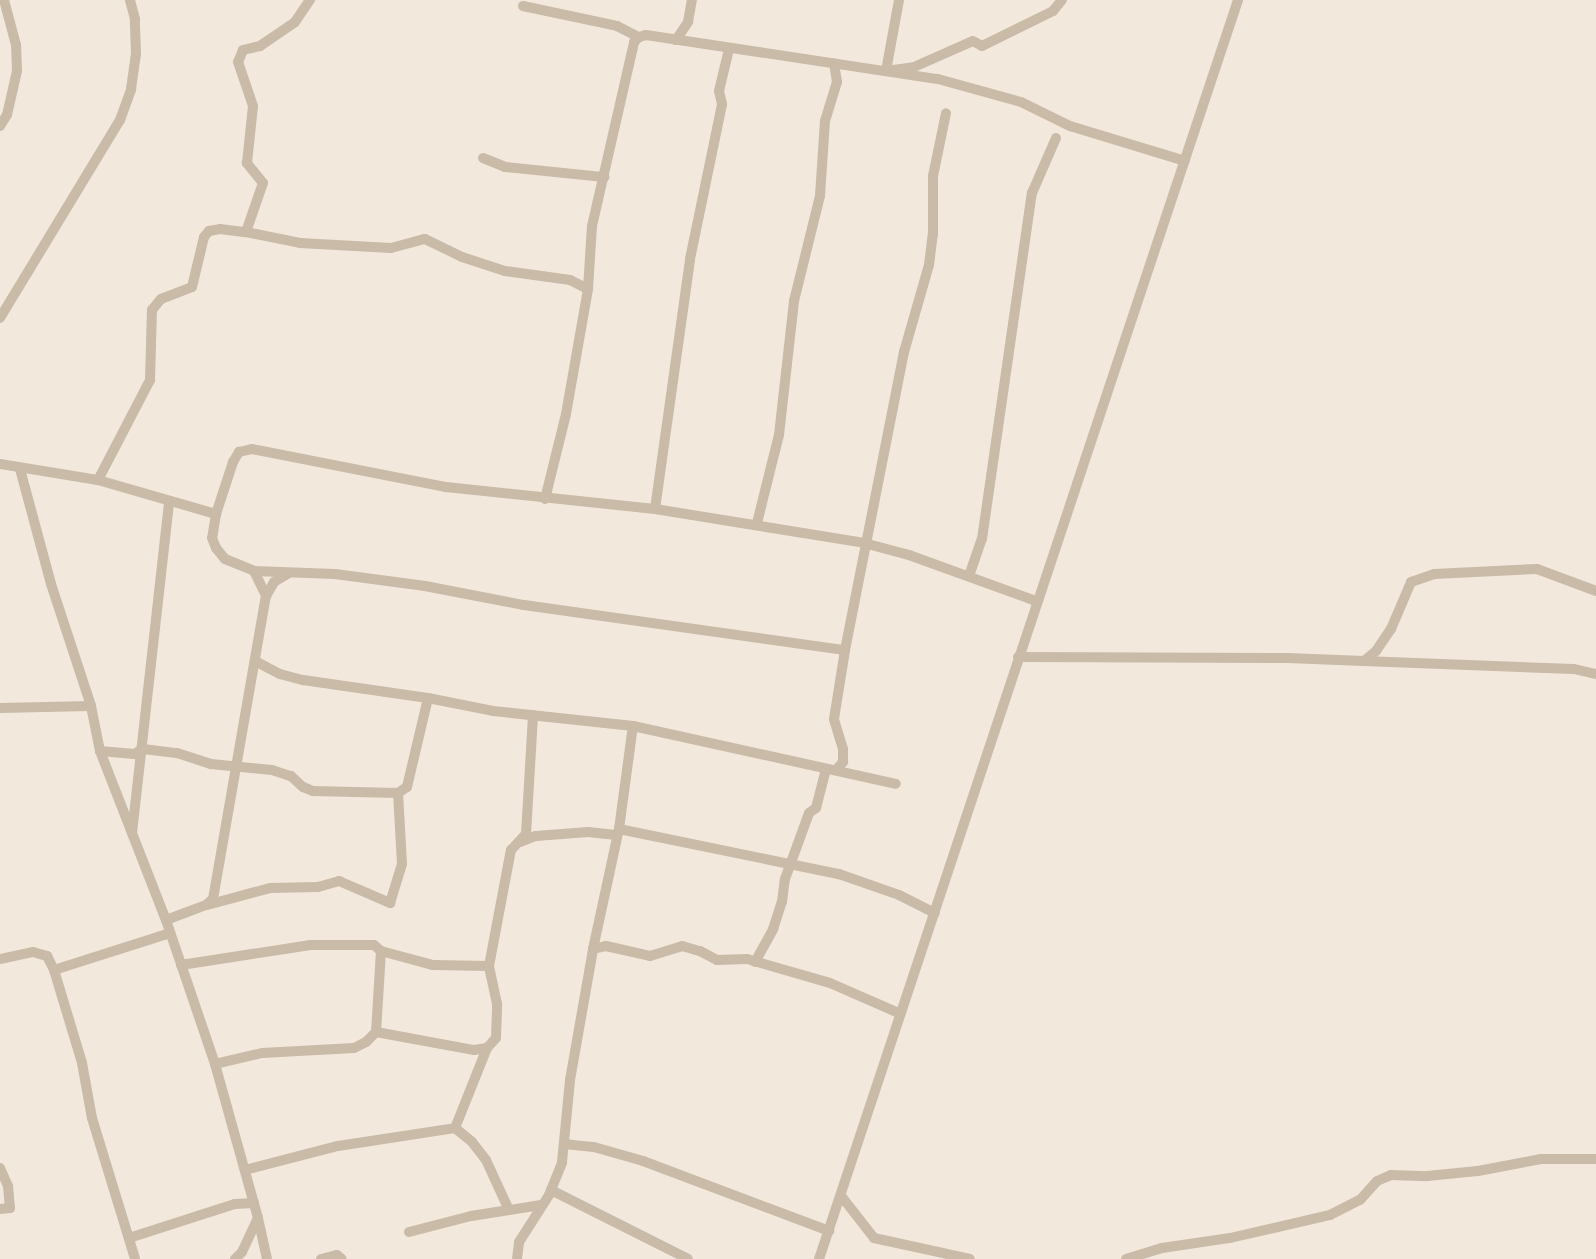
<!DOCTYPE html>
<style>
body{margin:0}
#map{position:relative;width:1596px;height:1259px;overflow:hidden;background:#f2e9dc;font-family:"DM Sans",sans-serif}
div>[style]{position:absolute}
.minor>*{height:10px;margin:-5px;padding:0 5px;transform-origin:5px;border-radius:5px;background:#cabaa8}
span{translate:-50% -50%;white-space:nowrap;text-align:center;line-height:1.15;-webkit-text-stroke:5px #f9f3e8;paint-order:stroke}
</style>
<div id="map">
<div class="minor">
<i style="left:899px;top:0;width:72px;rotate:100.4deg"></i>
<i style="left:886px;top:71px;width:28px;rotate:-8deg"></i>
<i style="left:914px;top:67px;width:64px;rotate:-23.8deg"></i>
<i style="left:973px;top:41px;width:10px;rotate:29deg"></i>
<i style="left:982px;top:46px;width:79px;rotate:-26.2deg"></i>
<i style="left:1053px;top:11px;width:14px;rotate:-51deg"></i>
<i style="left:523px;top:6px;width:96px;rotate:12deg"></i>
<i style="left:617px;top:26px;width:25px;rotate:27deg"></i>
<i style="left:676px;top:40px;width:22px;rotate:-56deg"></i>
<i style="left:688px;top:22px;width:22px;rotate:-80deg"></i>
<i style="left:0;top:126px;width:13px;rotate:-58deg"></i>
<i style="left:7px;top:115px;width:45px;rotate:-77.2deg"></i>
<i style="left:17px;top:71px;width:26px;rotate:-92deg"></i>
<i style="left:16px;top:45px;width:47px;rotate:-104.9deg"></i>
<i style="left:483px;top:158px;width:24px;rotate:22deg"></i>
<i style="left:505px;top:167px;width:100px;rotate:5.8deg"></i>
<i style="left:246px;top:232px;width:52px;rotate:-70.9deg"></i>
<i style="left:263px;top:183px;width:26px;rotate:-129deg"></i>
<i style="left:247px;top:163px;width:57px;rotate:-84deg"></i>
<i style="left:253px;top:106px;width:46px;rotate:-108.8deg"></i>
<i style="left:238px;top:62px;width:13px;rotate:-67deg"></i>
<i style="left:243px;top:50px;width:17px;rotate:-13deg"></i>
<i style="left:260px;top:46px;width:42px;rotate:-34.4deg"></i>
<i style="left:295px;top:22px;width:27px;rotate:-56deg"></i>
<i style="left:0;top:318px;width:232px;rotate:-58.8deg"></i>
<i style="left:120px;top:120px;width:33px;rotate:-70deg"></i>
<i style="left:131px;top:89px;width:35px;rotate:-82deg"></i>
<i style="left:136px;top:54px;width:35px;rotate:-92deg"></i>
<i style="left:135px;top:19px;width:20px;rotate:-105deg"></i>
<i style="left:0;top:464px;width:99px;rotate:9.3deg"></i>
<i style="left:98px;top:480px;width:123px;rotate:16.1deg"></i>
<i style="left:216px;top:514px;width:55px;rotate:-71.9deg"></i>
<i style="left:233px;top:462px;width:12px;rotate:-59deg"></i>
<i style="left:239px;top:452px;width:13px;rotate:-13deg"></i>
<i style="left:252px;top:449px;width:198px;rotate:11.1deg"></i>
<i style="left:446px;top:487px;width:210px;rotate:6deg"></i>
<i style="left:655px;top:509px;width:212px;rotate:9.2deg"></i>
<i style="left:864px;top:543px;width:47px;rotate:14.9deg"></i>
<i style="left:909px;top:555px;width:135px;rotate:19.9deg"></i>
<i style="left:20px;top:469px;width:119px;rotate:74.9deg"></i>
<i style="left:51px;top:584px;width:128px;rotate:71.8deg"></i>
<i style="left:91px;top:706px;width:46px;rotate:78.7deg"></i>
<i style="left:100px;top:751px;width:181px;rotate:68.7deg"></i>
<i style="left:166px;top:920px;width:152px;rotate:71.2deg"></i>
<i style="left:215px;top:1064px;width:160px;rotate:74.4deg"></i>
<i style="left:258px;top:1218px;width:42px;rotate:77.6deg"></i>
<i style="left:98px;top:480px;width:113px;rotate:-62.5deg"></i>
<i style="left:150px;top:380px;width:70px;rotate:-88.4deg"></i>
<i style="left:152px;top:310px;width:14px;rotate:-51deg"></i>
<i style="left:161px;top:299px;width:33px;rotate:-21deg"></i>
<i style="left:192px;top:287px;width:51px;rotate:-76.5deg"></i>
<i style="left:204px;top:237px;width:8px;rotate:-50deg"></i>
<i style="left:209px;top:231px;width:11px;rotate:-10deg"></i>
<i style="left:220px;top:229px;width:26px;rotate:7deg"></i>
<i style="left:246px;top:232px;width:55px;rotate:11.5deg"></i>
<i style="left:300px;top:243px;width:91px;rotate:3.1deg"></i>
<i style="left:391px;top:248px;width:35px;rotate:-15deg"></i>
<i style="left:425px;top:239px;width:41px;rotate:25.9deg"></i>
<i style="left:462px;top:257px;width:45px;rotate:18deg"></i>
<i style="left:505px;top:271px;width:66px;rotate:7.9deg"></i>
<i style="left:570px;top:280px;width:20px;rotate:27deg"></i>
<i style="left:545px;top:499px;width:88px;rotate:-76.1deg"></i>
<i style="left:566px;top:414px;width:127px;rotate:-80deg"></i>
<i style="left:588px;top:289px;width:63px;rotate:-86.4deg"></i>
<i style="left:592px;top:226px;width:189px;rotate:-77.1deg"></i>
<i style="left:634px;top:42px;width:7px;rotate:-45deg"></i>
<i style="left:639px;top:37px;width:7px;rotate:-16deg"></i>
<i style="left:646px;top:35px;width:295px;rotate:8.6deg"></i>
<i style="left:938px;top:79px;width:86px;rotate:15.5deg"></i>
<i style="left:1021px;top:102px;width:55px;rotate:26.1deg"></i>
<i style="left:1070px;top:126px;width:120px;rotate:16.9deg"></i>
<i style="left:655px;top:509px;width:252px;rotate:-82deg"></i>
<i style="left:690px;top:259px;width:158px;rotate:-78.3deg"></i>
<i style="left:722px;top:104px;width:13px;rotate:-103deg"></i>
<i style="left:719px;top:91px;width:43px;rotate:-76.6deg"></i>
<i style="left:216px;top:514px;width:24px;rotate:99deg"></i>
<i style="left:212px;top:538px;width:11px;rotate:68deg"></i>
<i style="left:216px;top:548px;width:14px;rotate:51deg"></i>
<i style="left:225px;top:559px;width:31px;rotate:22deg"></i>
<i style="left:254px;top:571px;width:81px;rotate:2.1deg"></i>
<i style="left:335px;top:574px;width:91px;rotate:7.6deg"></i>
<i style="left:425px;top:586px;width:101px;rotate:10.9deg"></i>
<i style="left:524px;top:605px;width:324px;rotate:8deg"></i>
<i style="left:757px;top:523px;width:91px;rotate:-76deg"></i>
<i style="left:779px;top:435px;width:135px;rotate:-83.6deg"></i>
<i style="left:794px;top:301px;width:108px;rotate:-76.1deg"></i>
<i style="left:820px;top:196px;width:75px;rotate:-86.2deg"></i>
<i style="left:825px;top:121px;width:41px;rotate:-72.9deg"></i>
<i style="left:837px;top:82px;width:19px;rotate:-99deg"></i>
<i style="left:254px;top:571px;width:28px;rotate:64deg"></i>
<i style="left:969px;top:576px;width:39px;rotate:-71deg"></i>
<i style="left:982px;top:539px;width:350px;rotate:-81.8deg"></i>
<i style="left:1032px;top:193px;width:60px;rotate:-66.4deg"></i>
<i style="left:1018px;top:657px;width:269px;rotate:0.2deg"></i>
<i style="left:1287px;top:658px;width:77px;rotate:2.2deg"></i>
<i style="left:1364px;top:661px;width:16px;rotate:-40deg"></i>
<i style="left:1376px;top:651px;width:27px;rotate:-56deg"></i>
<i style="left:1391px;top:629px;width:51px;rotate:-66.9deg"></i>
<i style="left:1411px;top:582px;width:24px;rotate:-19deg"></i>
<i style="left:1434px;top:574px;width:103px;rotate:-2.8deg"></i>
<i style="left:1537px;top:569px;width:63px;rotate:20.4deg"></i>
<i style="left:1364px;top:661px;width:210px;rotate:2.2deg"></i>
<i style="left:1574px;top:669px;width:23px;rotate:13deg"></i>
<i style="left:257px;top:662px;width:26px;rotate:28deg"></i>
<i style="left:280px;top:674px;width:24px;rotate:15deg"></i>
<i style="left:303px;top:680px;width:126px;rotate:8.2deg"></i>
<i style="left:428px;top:698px;width:66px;rotate:11.3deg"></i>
<i style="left:493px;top:711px;width:141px;rotate:6.1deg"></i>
<i style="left:633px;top:726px;width:269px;rotate:12.4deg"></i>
<i style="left:0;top:708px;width:91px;rotate:-1.3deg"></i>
<i style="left:100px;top:751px;width:34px;rotate:5deg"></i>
<i style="left:134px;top:754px;width:10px;rotate:-29deg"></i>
<i style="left:143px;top:749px;width:34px;rotate:7deg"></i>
<i style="left:177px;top:753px;width:36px;rotate:18deg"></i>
<i style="left:211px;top:764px;width:61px;rotate:5.6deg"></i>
<i style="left:272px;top:770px;width:20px;rotate:18deg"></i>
<i style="left:291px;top:776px;width:16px;rotate:43deg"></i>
<i style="left:303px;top:787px;width:11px;rotate:22deg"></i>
<i style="left:313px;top:791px;width:85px;rotate:1.3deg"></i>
<i style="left:398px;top:793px;width:11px;rotate:-34deg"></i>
<i style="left:407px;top:787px;width:91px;rotate:-76.7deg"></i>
<i style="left:836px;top:770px;width:11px;rotate:-49deg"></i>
<i style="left:843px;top:762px;width:13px;rotate:-90deg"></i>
<i style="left:843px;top:749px;width:31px;rotate:-107deg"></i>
<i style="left:834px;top:719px;width:70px;rotate:-80.9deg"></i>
<i style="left:845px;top:650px;width:304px;rotate:-78.8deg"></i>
<i style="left:904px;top:352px;width:91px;rotate:-74deg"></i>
<i style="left:929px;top:265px;width:31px;rotate:-83deg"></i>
<i style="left:933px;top:234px;width:58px;rotate:-90deg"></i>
<i style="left:933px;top:176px;width:64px;rotate:-78.3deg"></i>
<i style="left:619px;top:829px;width:225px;rotate:11.6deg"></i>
<i style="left:839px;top:874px;width:64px;rotate:19.3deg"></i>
<i style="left:899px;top:895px;width:40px;rotate:26.6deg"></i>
<i style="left:132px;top:833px;width:332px;rotate:-83.6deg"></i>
<i style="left:520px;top:842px;width:17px;rotate:-21deg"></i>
<i style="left:536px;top:836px;width:52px;rotate:-4.4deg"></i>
<i style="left:588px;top:832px;width:28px;rotate:6deg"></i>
<i style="left:207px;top:905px;width:65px;rotate:-15.1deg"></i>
<i style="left:270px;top:888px;width:48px;rotate:-1.2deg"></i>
<i style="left:318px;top:887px;width:22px;rotate:-16deg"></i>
<i style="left:339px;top:881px;width:56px;rotate:23.3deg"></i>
<i style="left:390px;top:903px;width:41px;rotate:-72.9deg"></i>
<i style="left:402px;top:864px;width:71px;rotate:-93.2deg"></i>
<i style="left:166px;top:920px;width:43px;rotate:-20.6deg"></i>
<i style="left:206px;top:905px;width:9px;rotate:-41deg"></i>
<i style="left:213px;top:899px;width:308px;rotate:-80.1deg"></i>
<i style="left:266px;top:596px;width:16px;rotate:-60deg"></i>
<i style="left:274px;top:582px;width:17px;rotate:-31deg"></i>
<i style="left:593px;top:949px;width:123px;rotate:-77.8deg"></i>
<i style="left:619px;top:829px;width:104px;rotate:-82.3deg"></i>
<i style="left:381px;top:951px;width:54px;rotate:15.1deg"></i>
<i style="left:433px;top:965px;width:56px;rotate:1deg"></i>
<i style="left:0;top:959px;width:34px;rotate:-12deg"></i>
<i style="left:33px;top:952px;width:15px;rotate:16deg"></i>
<i style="left:47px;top:956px;width:16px;rotate:63deg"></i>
<i style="left:54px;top:970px;width:97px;rotate:73.2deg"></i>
<i style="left:82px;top:1063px;width:56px;rotate:79.7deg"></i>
<i style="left:92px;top:1118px;width:147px;rotate:73deg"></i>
<i style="left:755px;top:962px;width:38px;rotate:-61deg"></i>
<i style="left:773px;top:929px;width:28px;rotate:-72deg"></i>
<i style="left:782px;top:902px;width:23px;rotate:-83deg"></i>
<i style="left:785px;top:879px;width:70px;rotate:-70deg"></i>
<i style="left:809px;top:813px;width:9px;rotate:-36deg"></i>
<i style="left:816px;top:808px;width:40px;rotate:-75.6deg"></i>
<i style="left:181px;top:965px;width:131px;rotate:-8.8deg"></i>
<i style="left:310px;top:945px;width:64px"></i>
<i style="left:374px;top:945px;width:9px;rotate:41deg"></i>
<i style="left:381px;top:951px;width:81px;rotate:93.5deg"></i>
<i style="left:376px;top:1032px;width:14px;rotate:135deg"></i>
<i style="left:366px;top:1042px;width:13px;rotate:153deg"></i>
<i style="left:354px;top:1048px;width:92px;rotate:176.9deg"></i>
<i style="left:262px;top:1053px;width:48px;rotate:166.8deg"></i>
<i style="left:54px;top:970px;width:122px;rotate:-17.7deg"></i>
<i style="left:376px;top:1032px;width:100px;rotate:10.4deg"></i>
<i style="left:474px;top:1050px;width:13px;rotate:-9deg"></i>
<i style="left:487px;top:1048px;width:13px;rotate:-48deg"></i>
<i style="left:496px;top:1038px;width:34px;rotate:-88deg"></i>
<i style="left:497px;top:1004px;width:39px;rotate:-102deg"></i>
<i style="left:489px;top:966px;width:118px;rotate:-79.3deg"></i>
<i style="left:511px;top:850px;width:22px;rotate:-47deg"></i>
<i style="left:526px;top:834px;width:119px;rotate:-86.6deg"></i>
<i style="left:455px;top:1128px;width:22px;rotate:39deg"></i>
<i style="left:472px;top:1142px;width:23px;rotate:52deg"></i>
<i style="left:486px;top:1160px;width:55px;rotate:65.3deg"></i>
<i style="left:564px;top:1144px;width:30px;rotate:6deg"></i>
<i style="left:594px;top:1147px;width:51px;rotate:15.9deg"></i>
<i style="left:643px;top:1161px;width:199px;rotate:20.6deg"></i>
<i style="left:0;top:1168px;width:20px;rotate:66deg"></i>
<i style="left:8px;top:1186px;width:22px;rotate:85deg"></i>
<i style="left:10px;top:1208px;width:10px;rotate:174deg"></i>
<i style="left:245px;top:1170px;width:96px;rotate:-14.5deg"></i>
<i style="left:338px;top:1146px;width:118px;rotate:-8.7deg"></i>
<i style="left:455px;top:1128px;width:86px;rotate:-68.2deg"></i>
<i style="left:551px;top:1190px;width:153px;rotate:26.7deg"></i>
<i style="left:842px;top:1197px;width:52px;rotate:52deg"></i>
<i style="left:874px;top:1238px;width:98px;rotate:12.3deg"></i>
<i style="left:409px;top:1232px;width:64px;rotate:-14.5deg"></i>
<i style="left:471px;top:1216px;width:71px;rotate:-8.9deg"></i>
<i style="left:129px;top:1238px;width:111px;rotate:-17.8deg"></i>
<i style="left:235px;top:1204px;width:19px;rotate:-3deg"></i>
<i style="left:235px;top:1259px;width:10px;rotate:-45deg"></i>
<i style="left:242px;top:1252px;width:38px;rotate:-65deg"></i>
<i style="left:321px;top:1259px;width:16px;rotate:-14deg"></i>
<i style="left:337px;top:1255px;width:6px;rotate:39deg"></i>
<i style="left:517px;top:1259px;width:17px;rotate:-83deg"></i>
<i style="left:519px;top:1242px;width:56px;rotate:-57.4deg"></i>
<i style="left:549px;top:1195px;width:35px;rotate:-68deg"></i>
<i style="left:562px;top:1162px;width:82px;rotate:-84.4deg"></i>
<i style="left:570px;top:1080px;width:133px;rotate:-80deg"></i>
<i style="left:593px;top:949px;width:13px;rotate:-13deg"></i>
<i style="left:606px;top:946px;width:45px;rotate:12.8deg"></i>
<i style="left:650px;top:956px;width:34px;rotate:-17deg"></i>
<i style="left:682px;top:946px;width:19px;rotate:16deg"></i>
<i style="left:700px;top:951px;width:19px;rotate:28deg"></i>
<i style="left:717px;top:960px;width:30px;rotate:-2deg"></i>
<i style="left:747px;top:959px;width:86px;rotate:16.1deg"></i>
<i style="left:830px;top:983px;width:77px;rotate:23.6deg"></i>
<i style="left:819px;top:1259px;width:1327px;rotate:-71.59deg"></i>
<i style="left:1126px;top:1259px;width:38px;rotate:-17deg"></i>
<i style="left:1162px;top:1248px;width:69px;rotate:-8.4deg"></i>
<i style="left:1230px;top:1238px;width:103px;rotate:-13deg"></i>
<i style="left:1330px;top:1215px;width:34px;rotate:-27deg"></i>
<i style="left:1360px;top:1200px;width:25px;rotate:-48deg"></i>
<i style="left:1377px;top:1181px;width:15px;rotate:-23deg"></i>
<i style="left:1391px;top:1175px;width:36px;rotate:2deg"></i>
<i style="left:1427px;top:1176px;width:51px;rotate:-5.6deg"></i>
<i style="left:1478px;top:1171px;width:64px;rotate:-10.8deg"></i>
<i style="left:1541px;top:1159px;width:55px"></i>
</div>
</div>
